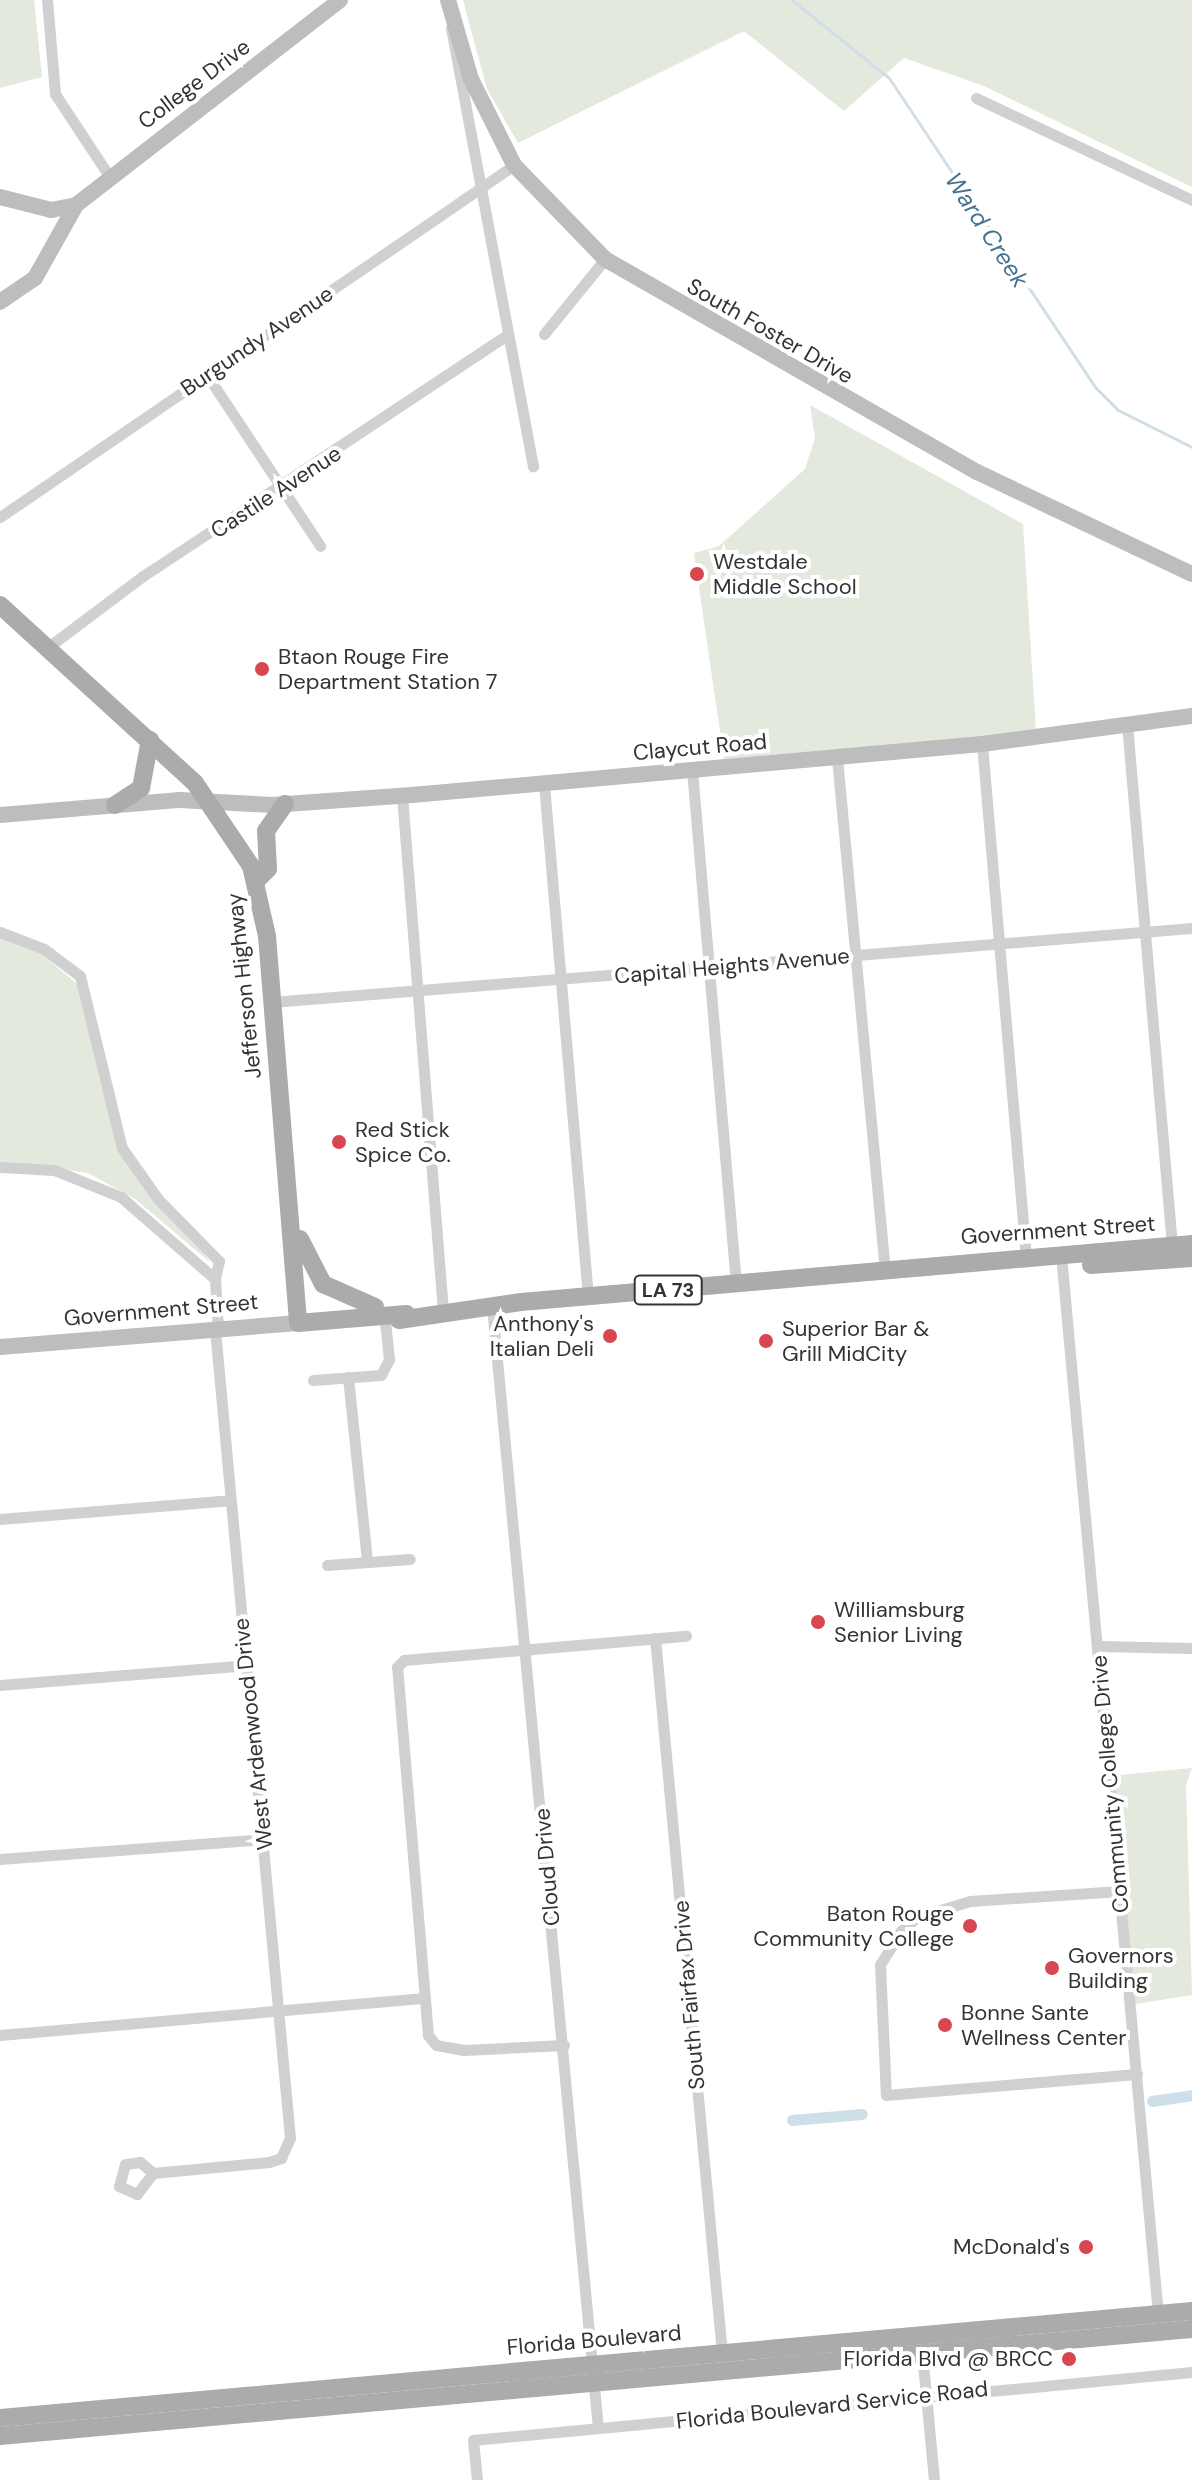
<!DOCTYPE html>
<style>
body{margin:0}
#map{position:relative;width:1192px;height:2480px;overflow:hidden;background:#fff;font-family:"DM Sans",sans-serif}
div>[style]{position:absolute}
.green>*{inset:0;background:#e3e9dd}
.stream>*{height:3px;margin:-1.5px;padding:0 1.5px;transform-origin:1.5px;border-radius:1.5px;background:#cedfe9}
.canal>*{height:11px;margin:-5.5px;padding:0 5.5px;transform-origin:5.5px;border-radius:5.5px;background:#cedfe9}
.street>*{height:11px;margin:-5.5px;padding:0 5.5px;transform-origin:5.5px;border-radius:5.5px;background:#d0d0d0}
.secondary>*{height:16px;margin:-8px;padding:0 8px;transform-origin:8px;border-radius:8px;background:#bdbdbd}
.primary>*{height:18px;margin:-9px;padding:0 9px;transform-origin:9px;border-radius:9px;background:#ababab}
.dots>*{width:22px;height:22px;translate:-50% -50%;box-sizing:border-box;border:4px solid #fff;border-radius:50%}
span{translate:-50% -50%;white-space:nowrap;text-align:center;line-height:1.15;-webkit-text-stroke:8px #fff;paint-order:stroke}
.shield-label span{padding:2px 6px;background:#fff;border:2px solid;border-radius:6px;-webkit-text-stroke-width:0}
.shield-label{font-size:20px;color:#333;font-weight:700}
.street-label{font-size:22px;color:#333}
.poi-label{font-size:22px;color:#333}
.left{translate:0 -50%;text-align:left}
.right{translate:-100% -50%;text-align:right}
.water-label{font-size:24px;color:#467390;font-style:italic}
</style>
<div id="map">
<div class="green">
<i style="clip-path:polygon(0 0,34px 0,42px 77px,0 88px)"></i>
<i style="clip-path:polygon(463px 0,1192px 0,1192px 187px,984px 86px,904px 58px,844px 111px,744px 31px,518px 143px,487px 89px)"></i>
<i style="clip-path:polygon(810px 405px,1023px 524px,1036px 732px,724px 759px,694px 553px,719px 546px,805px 469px,815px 438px)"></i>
<i style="clip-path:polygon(0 936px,40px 953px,82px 988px,115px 1141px,211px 1263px,135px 1199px,88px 1173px,0 1162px)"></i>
<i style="clip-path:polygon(1192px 1768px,1186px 1785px,1192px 1995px,1130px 2005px,1109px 1776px)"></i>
</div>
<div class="stream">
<i style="left:792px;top:0;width:124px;rotate:38.8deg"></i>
<i style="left:889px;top:78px;width:373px;rotate:56.3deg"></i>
<i style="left:1096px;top:388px;width:31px;rotate:45deg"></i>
<i style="left:1118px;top:410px;width:83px;rotate:26.6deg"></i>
</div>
<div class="canal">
<i style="left:1152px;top:2101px;width:40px;rotate:-8.5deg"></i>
<i style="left:792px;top:2120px;width:70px;rotate:-4.9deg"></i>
</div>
<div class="street">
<i style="left:47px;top:0;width:94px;rotate:85.1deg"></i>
<i style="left:55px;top:94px;width:98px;rotate:56.6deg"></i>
<i style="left:451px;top:28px;width:446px;rotate:79.4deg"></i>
<i style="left:976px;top:98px;width:239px;rotate:25.3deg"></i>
<i style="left:544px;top:334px;width:97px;rotate:-50.9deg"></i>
<i style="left:207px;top:375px;width:205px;rotate:56.5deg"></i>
<i style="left:0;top:517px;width:623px;rotate:-34.4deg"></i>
<i style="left:47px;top:648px;width:120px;rotate:-36.9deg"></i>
<i style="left:143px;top:576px;width:434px;rotate:-33.5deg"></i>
<i style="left:1127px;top:724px;width:524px;rotate:85.07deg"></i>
<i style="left:982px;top:744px;width:515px;rotate:85.1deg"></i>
<i style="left:837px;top:758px;width:516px;rotate:84.66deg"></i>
<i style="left:692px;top:770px;width:516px;rotate:85.11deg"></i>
<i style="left:544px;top:784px;width:515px;rotate:85.1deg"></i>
<i style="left:402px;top:796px;width:517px;rotate:85.45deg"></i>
<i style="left:0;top:932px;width:47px;rotate:21.1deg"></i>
<i style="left:44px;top:949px;width:45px;rotate:36.9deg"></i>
<i style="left:80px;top:976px;width:177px;rotate:76.3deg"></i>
<i style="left:122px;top:1148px;width:62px;rotate:54.8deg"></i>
<i style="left:158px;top:1199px;width:87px;rotate:45.5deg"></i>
<i style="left:219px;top:1261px;width:18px;rotate:103deg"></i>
<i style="left:272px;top:1002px;width:923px;rotate:-4.6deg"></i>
<i style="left:0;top:1167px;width:54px;rotate:3.2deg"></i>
<i style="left:54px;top:1170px;width:72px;rotate:21.9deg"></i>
<i style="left:121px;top:1197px;width:125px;rotate:41.1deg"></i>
<i style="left:215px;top:1279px;width:50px;rotate:86.6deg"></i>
<i style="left:1061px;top:1255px;width:1063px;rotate:84.77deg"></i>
<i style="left:492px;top:1307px;width:1126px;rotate:84.6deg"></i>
<i style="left:348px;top:1377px;width:186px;rotate:84.1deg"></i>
<i style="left:313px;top:1380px;width:68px;rotate:-4.2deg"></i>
<i style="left:381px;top:1375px;width:18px;rotate:-63deg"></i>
<i style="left:389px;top:1359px;width:39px;rotate:-96deg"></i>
<i style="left:0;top:1519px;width:230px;rotate:-4.7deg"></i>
<i style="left:327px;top:1565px;width:83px;rotate:-4.1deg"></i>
<i style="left:655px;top:1638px;width:718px;rotate:84.65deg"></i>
<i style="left:1097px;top:1646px;width:95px;rotate:1.2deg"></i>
<i style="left:0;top:1685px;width:247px;rotate:-4.6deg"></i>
<i style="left:0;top:1859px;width:265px;rotate:-4.3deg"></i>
<i style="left:1120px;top:1891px;width:150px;rotate:176.2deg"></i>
<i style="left:970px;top:1901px;width:55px;rotate:163.2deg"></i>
<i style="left:917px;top:1917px;width:21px;rotate:139deg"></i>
<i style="left:901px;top:1931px;width:40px;rotate:122deg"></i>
<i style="left:880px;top:1965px;width:130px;rotate:87.4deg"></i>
<i style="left:886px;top:2095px;width:252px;rotate:-4.8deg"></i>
<i style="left:0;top:2035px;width:426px;rotate:-5deg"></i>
<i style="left:564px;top:2045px;width:100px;rotate:177.1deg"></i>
<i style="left:464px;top:2050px;width:28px;rotate:-170deg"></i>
<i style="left:436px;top:2045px;width:13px;rotate:-129deg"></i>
<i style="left:428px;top:2035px;width:369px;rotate:-94.8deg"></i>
<i style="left:397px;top:1667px;width:10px;rotate:-45deg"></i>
<i style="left:404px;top:1660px;width:283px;rotate:-4.9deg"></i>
<i style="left:153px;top:2173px;width:17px;rotate:-140deg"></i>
<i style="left:140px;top:2162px;width:15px;rotate:172deg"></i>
<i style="left:125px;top:2164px;width:23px;rotate:105deg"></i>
<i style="left:119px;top:2186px;width:20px;rotate:24deg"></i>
<i style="left:137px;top:2194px;width:26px;rotate:-53deg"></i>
<i style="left:153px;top:2173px;width:117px;rotate:-5.4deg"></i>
<i style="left:269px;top:2162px;width:13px;rotate:-18deg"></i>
<i style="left:281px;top:2158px;width:22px;rotate:-66deg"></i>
<i style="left:290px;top:2138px;width:812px;rotate:-95.3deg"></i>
<i style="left:922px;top:2353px;width:128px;rotate:84.6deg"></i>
<i style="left:477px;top:2480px;width:40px;rotate:-95.7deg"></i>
<i style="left:473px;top:2440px;width:722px;rotate:-5.4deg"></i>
</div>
<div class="secondary">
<i style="left:448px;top:0;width:82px;rotate:73.8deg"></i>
<i style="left:471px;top:79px;width:96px;rotate:63.4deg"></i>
<i style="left:514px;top:165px;width:131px;rotate:45.9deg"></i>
<i style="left:605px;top:259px;width:429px;rotate:29.8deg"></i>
<i style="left:977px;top:472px;width:238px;rotate:25.4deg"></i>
<i style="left:0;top:197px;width:53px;rotate:14.3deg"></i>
<i style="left:51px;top:210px;width:25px;rotate:-11deg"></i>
<i style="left:0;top:302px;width:42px;rotate:-34.4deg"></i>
<i style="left:35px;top:278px;width:84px;rotate:-60.7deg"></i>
<i style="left:76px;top:205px;width:334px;rotate:-37.8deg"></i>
<i style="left:0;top:815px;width:181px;rotate:-4.8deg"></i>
<i style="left:180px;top:800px;width:92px;rotate:3.1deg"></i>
<i style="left:272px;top:805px;width:140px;rotate:-4.1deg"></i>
<i style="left:412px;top:795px;width:572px;rotate:-5.11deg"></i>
<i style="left:982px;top:744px;width:212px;rotate:-7.6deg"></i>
<i style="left:0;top:1347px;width:299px;rotate:-4.6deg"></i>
</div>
<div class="primary">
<i style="left:0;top:605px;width:264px;rotate:42.4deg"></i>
<i style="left:195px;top:783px;width:100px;rotate:56deg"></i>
<i style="left:251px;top:866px;width:72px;rotate:77.1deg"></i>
<i style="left:267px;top:936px;width:388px;rotate:85.4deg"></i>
<i style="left:298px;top:1323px;width:109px;rotate:-4.7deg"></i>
<i style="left:115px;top:805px;width:31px;rotate:-33deg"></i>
<i style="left:141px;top:788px;width:49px;rotate:-79.4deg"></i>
<i style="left:256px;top:881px;width:17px;rotate:-45deg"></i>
<i style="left:268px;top:869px;width:38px;rotate:-93deg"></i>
<i style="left:266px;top:831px;width:33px;rotate:-55deg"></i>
<i style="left:300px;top:1239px;width:51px;rotate:62.9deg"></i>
<i style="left:323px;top:1284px;width:57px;rotate:23.9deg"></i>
<i style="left:1091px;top:1265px;width:101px;rotate:-4deg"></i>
<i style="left:399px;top:1320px;width:123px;rotate:-8.4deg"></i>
<i style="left:521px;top:1302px;width:674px;rotate:-4.94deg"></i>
<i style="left:0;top:2418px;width:1197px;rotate:-5.13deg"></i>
<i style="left:0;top:2436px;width:1197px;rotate:-5.13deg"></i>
</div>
<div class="dots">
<i style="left:697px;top:574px;background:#d84650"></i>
<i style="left:262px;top:669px;background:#d84650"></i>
<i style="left:339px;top:1142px;background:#d84650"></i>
<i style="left:610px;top:1336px;background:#d84650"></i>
<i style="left:766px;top:1341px;background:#d84650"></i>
<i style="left:818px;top:1622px;background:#d84650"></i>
<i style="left:970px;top:1926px;background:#d84650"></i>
<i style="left:1052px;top:1968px;background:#d84650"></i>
<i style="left:945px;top:2025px;background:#d84650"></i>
<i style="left:1086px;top:2247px;background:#d84650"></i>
<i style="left:1069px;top:2359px;background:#d84650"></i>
</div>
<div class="shield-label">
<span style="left:668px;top:1290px">LA 73</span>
</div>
<div class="street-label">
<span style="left:194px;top:84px;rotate:-37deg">College Drive</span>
<span style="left:770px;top:331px;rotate:30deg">South Foster Drive</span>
<span style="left:257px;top:341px;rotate:-34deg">Burgundy Avenue</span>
<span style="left:276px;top:492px;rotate:-33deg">Castile Avenue</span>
<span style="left:700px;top:747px;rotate:-5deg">Claycut Road</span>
<span style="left:732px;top:966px;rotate:-5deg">Capital Heights Avenue</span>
<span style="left:244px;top:986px;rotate:-96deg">Jefferson Highway</span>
<span style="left:1058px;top:1230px;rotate:-4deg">Government Street</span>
<span style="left:161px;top:1310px;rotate:-5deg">Government Street</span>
<span style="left:253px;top:1734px;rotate:-96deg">West Ardenwood Drive</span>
<span style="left:1110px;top:1784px;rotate:-95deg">Community College Drive</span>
<span style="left:547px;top:1867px;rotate:-95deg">Cloud Drive</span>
<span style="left:689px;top:1995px;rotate:-95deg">South Fairfax Drive</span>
<span style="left:594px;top:2340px;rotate:-5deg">Florida Boulevard</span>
<span style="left:832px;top:2405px;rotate:-6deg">Florida Boulevard Service Road</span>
</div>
<div class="poi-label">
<span class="left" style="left:713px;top:574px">Westdale<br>Middle School</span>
<span class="left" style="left:278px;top:669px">Btaon Rouge Fire<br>Department Station 7</span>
<span class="left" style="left:355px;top:1142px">Red Stick<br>Spice Co.</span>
<span class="right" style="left:594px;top:1336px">Anthony's<br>Italian Deli</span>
<span class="left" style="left:782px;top:1341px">Superior Bar &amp;<br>Grill MidCity</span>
<span class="left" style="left:834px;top:1622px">Williamsburg<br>Senior Living</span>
<span class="right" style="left:954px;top:1926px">Baton Rouge<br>Community College</span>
<span class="left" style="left:1068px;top:1968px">Governors<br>Building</span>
<span class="left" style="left:961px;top:2025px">Bonne Sante<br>Wellness Center</span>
<span class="right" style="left:1070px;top:2247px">McDonald's</span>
<span class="right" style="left:1053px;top:2359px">Florida Blvd @ BRCC</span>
</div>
<div class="water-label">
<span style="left:987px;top:230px;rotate:57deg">Ward Creek</span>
</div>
</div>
